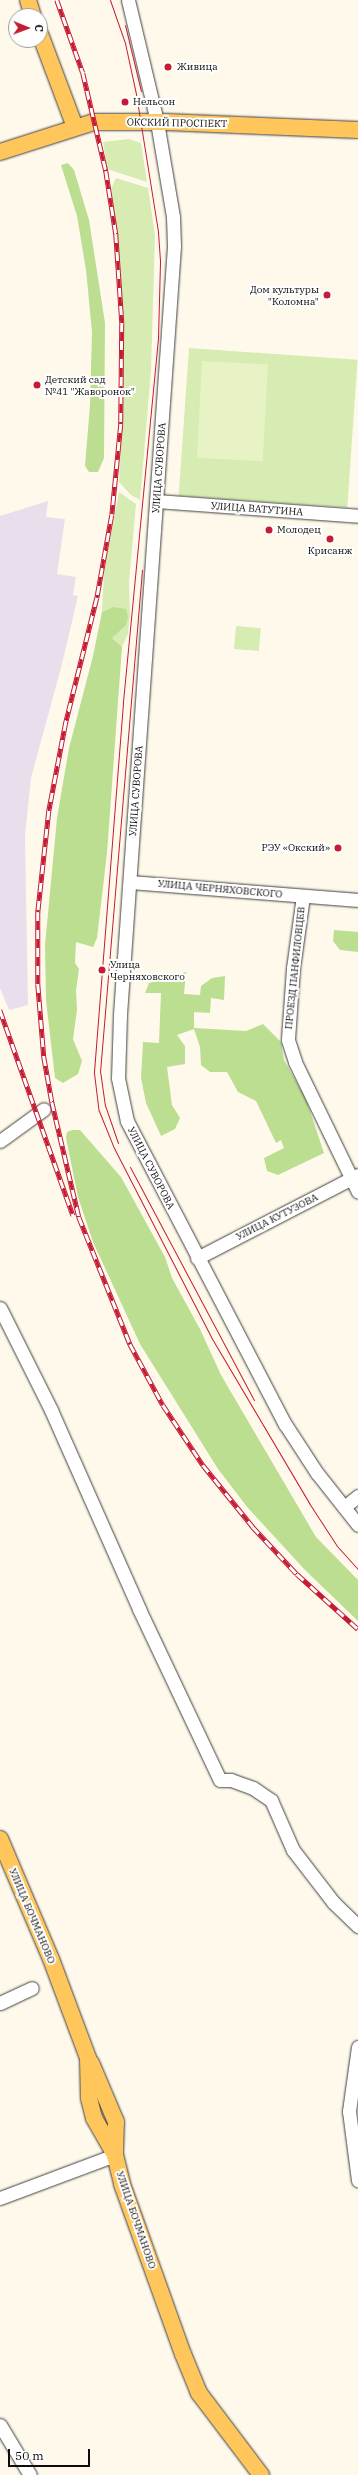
<!DOCTYPE html>
<meta charset="utf-8">
<style>
body{margin:0}
#map{position:relative;width:358px;height:2475px;overflow:hidden;background:#fff9eb;font-family:"IBM Plex Serif",serif}
div>[style]{position:absolute}
.industrial>*{inset:0;background:#e9dfec}
.green>*{inset:0;background:#d6ecb2;transform-origin:0 0}
.forest>*{inset:0;background:#bbde91}
.pitch>*{inset:0;background:#e7f2c5;transform-origin:0 0}
.roads{filter:drop-shadow(0 0 1px #3f3f3f) drop-shadow(0 0 1px #3f3f3f)}
.minor>*{height:13px;margin:-6.5px;padding:0 6.5px;transform-origin:6.5px;border-radius:6.5px;background:#fff}
.major>*{height:16px;margin:-8px;padding:0 8px;transform-origin:8px;border-radius:8px;background:#ffc75b}
.tram>*{height:1px;margin:-0.5px;padding:0 0.5px;transform-origin:0.5px;border-radius:0.5px;background:#c51b34}
.rail>*{height:4.5px;margin-top:-2.25px;transform-origin:0;background:repeating-linear-gradient(90deg,#fff 0 9px,#c51b34 0 18px);box-sizing:border-box;border-block:1px solid #c51b34}
.dots>*{width:11px;height:11px;translate:-50% -50%;box-sizing:border-box;border:2px solid #fff;border-radius:50%}
span{translate:-50% -50%;white-space:nowrap;text-align:center;line-height:1.15;-webkit-text-stroke:4px #fff;paint-order:stroke}
.poi-label{font-size:10px;color:#0c0c0c}
.left{translate:0 -50%;text-align:left}
.right{translate:-100% -50%;text-align:right}
.street-label{font-size:10px;color:#0c0c0c}
.north{position:absolute;left:8px;top:8px;width:40px;height:40px;box-sizing:border-box;background:#fff;border:1px solid #9e9e9e;border-radius:50%;rotate:91deg;font-size:11px;font-weight:700;line-height:16px;text-align:center;color:#0c0c0c}
.north::after{content:'';display:block;margin:auto;width:14px;height:18px;background:#c51b34;clip-path:polygon(50% 0,100% 100%,50% 72%,0 100%)}
.scale{position:absolute;left:8px;top:2449px;width:82px;height:18px;box-sizing:border-box;border:2px solid #0c0c0c;border-top:0;padding-left:5px;font-size:12px;line-height:14px;white-space:nowrap;color:#0c0c0c;-webkit-text-stroke:3px #fff;paint-order:stroke}
</style>
<div id="map">
<div class="industrial">
<i style="clip-path:polygon(48px 501px,46px 517px,65px 519px,57px 574px,76px 577px,73px 595px,78px 596px,62px 664px,31px 778px,25px 836px,28px 1005px,9px 1010px,0 988px,0 516px)"></i>
</div>
<div class="green">
<i style="clip-path:polygon(129px 139px,141px 143px,147px 182px,107px 169px,103px 142px)"></i>
<i style="clip-path:polygon(116px 178px,148px 188px,155px 235px,151px 371px,140px 500px,131px 495px,119px 482px,124px 349px,120px 261px,111px 189px)"></i>
<i style="left:189px;top:348px;width:169px;height:148px;rotate:4deg"></i>
<i style="clip-path:polygon(119px 492px,136px 504px,129px 583px,130px 614px,128px 634px,122px 647px,112px 638px,113px 607px,102px 612px,104px 572px)"></i>
<i style="left:236px;top:626px;width:25px;height:23px;rotate:5deg"></i>
</div>
<div class="forest">
<i style="clip-path:polygon(68px 163px,74px 170px,89px 220px,105px 323px,104px 458px,98px 472px,89px 472px,85px 466px,90px 405px,92px 332px,86px 270px,77px 216px,61px 165px)"></i>
<i style="clip-path:polygon(113px 607px,126px 609px,128px 617px,126px 625px,112px 638px,122px 647px,107px 853px,97px 938px,93px 947px,76px 942px,75px 963px,79px 969px,76px 991px,77px 1010px,73px 1039px,82px 1061px,78px 1074px,63px 1083px,55px 1078px,46px 1000px,45px 945px,57px 818px,69px 748px,93px 656px,102px 612px)"></i>
<i style="clip-path:polygon(334px 930px,358px 932px,358px 952px,340px 950px,333px 941px)"></i>
<i style="clip-path:polygon(186px 972px,184px 994px,200px 995px,201px 986px,212px 978px,225px 976px,224px 1000px,211px 998px,210px 1013px,194px 1012px,194px 1028px,246px 1031px,263px 1024px,281px 1042px,284px 1060px,306px 1099px,324px 1153px,278px 1175px,267px 1171px,264px 1158px,284px 1148px,281px 1140px,276px 1143px,256px 1101px,238px 1092px,227px 1072px,210px 1072px,201px 1065px,200px 1047px,194px 1029px,177px 1035px,185px 1046px,185px 1064px,167px 1067px,172px 1105px,180px 1118px,175px 1129px,161px 1136px,146px 1103px,141px 1078px,143px 1042px,159px 1043px,161px 993px,145px 993px,149px 983px)"></i>
<i style="clip-path:polygon(72px 1130px,80px 1130px,121px 1177px,165px 1257px,172px 1278px,200px 1329px,221px 1375px,296px 1503px,316px 1537px,358px 1580px,358px 1621px,305px 1570px,248px 1508px,218px 1469px,140px 1344px,93px 1242px,78px 1197px,66px 1138px,67px 1132px)"></i>
</div>
<div class="pitch">
<i style="left:202px;top:361px;width:66px;height:97px;rotate:3deg"></i>
</div>
<div class="roads">
<div class="minor">
<i style="left:128px;top:0;width:125px;rotate:76.6deg"></i>
<i style="left:157px;top:122px;width:96px;rotate:80.4deg"></i>
<i style="left:173px;top:217px;width:29px;rotate:88deg"></i>
<i style="left:174px;top:246px;width:771px;rotate:94.02deg"></i>
<i style="left:120px;top:1015px;width:63px;rotate:91.8deg"></i>
<i style="left:118px;top:1078px;width:44px;rotate:78.2deg"></i>
<i style="left:127px;top:1121px;width:342px;rotate:62.5deg"></i>
<i style="left:285px;top:1424px;width:59px;rotate:56.9deg"></i>
<i style="left:317px;top:1473px;width:66px;rotate:51.7deg"></i>
<i style="left:156px;top:501px;width:203px;rotate:4.2deg"></i>
<i style="left:130px;top:882px;width:229px;rotate:4.5deg"></i>
<i style="left:303px;top:896px;width:73px;rotate:97.9deg"></i>
<i style="left:293px;top:968px;width:72px;rotate:94deg"></i>
<i style="left:288px;top:1040px;width:23px;rotate:72deg"></i>
<i style="left:295px;top:1062px;width:144px;rotate:64.1deg"></i>
<i style="left:0;top:1141px;width:54px;rotate:-36deg"></i>
<i style="left:197px;top:1258px;width:181px;rotate:-27.3deg"></i>
<i style="left:0;top:1308px;width:114px;rotate:63.4deg"></i>
<i style="left:51px;top:1410px;width:218px;rotate:66.1deg"></i>
<i style="left:139px;top:1609px;width:189px;rotate:64.7deg"></i>
<i style="left:220px;top:1780px;width:11px"></i>
<i style="left:231px;top:1780px;width:23px;rotate:20deg"></i>
<i style="left:253px;top:1788px;width:22px;rotate:34deg"></i>
<i style="left:271px;top:1800px;width:55px;rotate:66.3deg"></i>
<i style="left:293px;top:1850px;width:66px;rotate:52.4deg"></i>
<i style="left:333px;top:1902px;width:35px;rotate:44deg"></i>
<i style="left:344px;top:1507px;width:18px;rotate:-38deg"></i>
<i style="left:0;top:2003px;width:35px;rotate:-25deg"></i>
<i style="left:358px;top:2047px;width:65px;rotate:98deg"></i>
<i style="left:349px;top:2111px;width:70px;rotate:82.6deg"></i>
<i style="left:0;top:2198px;width:123px;rotate:-20.5deg"></i>
<i style="left:0;top:2425px;width:58px;rotate:59deg"></i>
</div>
<div class="major">
<i style="left:28px;top:0;width:17px;rotate:73deg"></i>
<i style="left:40px;top:34px;width:99px;rotate:69.4deg"></i>
<i style="left:0;top:152px;width:99px;rotate:-17.7deg"></i>
<i style="left:94px;top:122px;width:72px"></i>
<i style="left:166px;top:122px;width:192px;rotate:2.4deg"></i>
<i style="left:0;top:1839px;width:130px;rotate:67deg"></i>
<i style="left:51px;top:1959px;width:106px;rotate:69.5deg"></i>
<i style="left:88px;top:2058px;width:40px;rotate:88.6deg"></i>
<i style="left:89px;top:2098px;width:21px;rotate:76deg"></i>
<i style="left:94px;top:2118px;width:43px;rotate:60.4deg"></i>
<i style="left:115px;top:2155px;width:30px;rotate:76deg"></i>
<i style="left:122px;top:2184px;width:181px;rotate:70.3deg"></i>
<i style="left:183px;top:2354px;width:42px;rotate:67.7deg"></i>
<i style="left:199px;top:2393px;width:103px;rotate:52.9deg"></i>
<i style="left:91px;top:2063px;width:64px;rotate:67deg"></i>
<i style="left:116px;top:2122px;width:33px;rotate:92deg"></i>
</div>
</div>
<div class="tram">
<i style="left:110px;top:0;width:46px;rotate:70.8deg"></i>
<i style="left:125px;top:43px;width:52px;rotate:77.8deg"></i>
<i style="left:136px;top:94px;width:140px;rotate:80.9deg"></i>
<i style="left:158px;top:232px;width:30px;rotate:86deg"></i>
<i style="left:160px;top:262px;width:76px;rotate:91.5deg"></i>
<i style="left:158px;top:338px;width:367px;rotate:95.5deg"></i>
<i style="left:123px;top:703px;width:371px;rotate:94.5deg"></i>
<i style="left:94px;top:1073px;width:38px;rotate:83deg"></i>
<i style="left:99px;top:1111px;width:40px;rotate:68deg"></i>
<i style="left:114px;top:1148px;width:212px;rotate:62.8deg"></i>
<i style="left:211px;top:1337px;width:193px;rotate:59.4deg"></i>
<i style="left:309px;top:1503px;width:51px;rotate:56.9deg"></i>
<i style="left:337px;top:1546px;width:31px;rotate:48deg"></i>
<i style="left:125px;top:25px;width:68px;rotate:76.4deg"></i>
<i style="left:118px;top:1143px;width:39px;rotate:-109deg"></i>
<i style="left:105px;top:1106px;width:34px;rotate:-98deg"></i>
<i style="left:100px;top:1072px;width:504px;rotate:-85.22deg"></i>
<i style="left:130px;top:1167px;width:264px;rotate:62deg"></i>
</div>
<div class="rail">
<i style="left:57px;top:0;width:77px;rotate:70.4deg"></i>
<i style="left:83px;top:73px;width:101px;rotate:76.8deg"></i>
<i style="left:106px;top:171px;width:64px;rotate:81deg"></i>
<i style="left:116px;top:234px;width:89px;rotate:86.1deg"></i>
<i style="left:122px;top:323px;width:101px;rotate:90.6deg"></i>
<i style="left:121px;top:424px;width:91px;rotate:95.6deg"></i>
<i style="left:112px;top:515px;width:84px;rotate:100.2deg"></i>
<i style="left:97px;top:598px;width:128px;rotate:104deg"></i>
<i style="left:66px;top:722px;width:91px;rotate:100.8deg"></i>
<i style="left:49px;top:811px;width:102px;rotate:96.2deg"></i>
<i style="left:38px;top:912px;width:72px;rotate:90deg"></i>
<i style="left:38px;top:984px;width:73px;rotate:85.3deg"></i>
<i style="left:44px;top:1057px;width:46px;rotate:79.9deg"></i>
<i style="left:52px;top:1102px;width:118px;rotate:76.8deg"></i>
<i style="left:79px;top:1217px;width:137px;rotate:68.1deg"></i>
<i style="left:130px;top:1344px;width:69px;rotate:61.6deg"></i>
<i style="left:163px;top:1405px;width:72px;rotate:56.3deg"></i>
<i style="left:203px;top:1465px;width:80px;rotate:51.1deg"></i>
<i style="left:253px;top:1527px;width:64px;rotate:46.9deg"></i>
<i style="left:297px;top:1574px;width:82px;rotate:42deg"></i>
<i style="left:0;top:1010px;width:218px;rotate:70.4deg"></i>
</div>
<div class="dots">
<i style="left:168px;top:67px;background:#c51b34"></i>
<i style="left:125px;top:102px;background:#c51b34"></i>
<i style="left:327px;top:295px;background:#c51b34"></i>
<i style="left:37px;top:385px;background:#c51b34"></i>
<i style="left:269px;top:530px;background:#c51b34"></i>
<i style="left:330px;top:539px;background:#c51b34"></i>
<i style="left:338px;top:848px;background:#c51b34"></i>
<i style="left:102px;top:970px;background:#c51b34"></i>
</div>
<div class="poi-label">
<span class="left" style="left:177px;top:67px">Живица</span>
<span class="left" style="left:133px;top:102px">Нельсон</span>
<span class="right" style="left:319px;top:295px">Дом культуры<br>"Коломна"</span>
<span class="left" style="left:45px;top:385px">Детский сад<br>№41 "Жаворонок"</span>
<span class="left" style="left:277px;top:530px">Молодец</span>
<span style="left:330px;top:551px">Крисанж</span>
<span class="right" style="left:330px;top:848px">РЭУ «Окский»</span>
<span class="left" style="left:110px;top:970px">Улица<br>Черняховского</span>
</div>
<div class="street-label">
<span style="left:177px;top:123px;rotate:1deg">ОКСКИЙ ПРОСПЕКТ</span>
<span style="left:159px;top:468px;rotate:-86deg">УЛИЦА СУВОРОВА</span>
<span style="left:257px;top:509px;rotate:4deg">УЛИЦА ВАТУТИНА</span>
<span style="left:136px;top:791px;rotate:-86deg">УЛИЦА СУВОРОВА</span>
<span style="left:220px;top:889px;rotate:5deg">УЛИЦА ЧЕРНЯХОВСКОГО</span>
<span style="left:295px;top:968px;rotate:-84deg">ПРОЕЗД ПАНФИЛОВЦЕВ</span>
<span style="left:151px;top:1168px;rotate:63deg">УЛИЦА СУВОРОВА</span>
<span style="left:277px;top:1217px;rotate:-27deg">УЛИЦА КУТУЗОВА</span>
<span style="left:32px;top:1916px;rotate:67deg">УЛИЦА БОЧМАНОВО</span>
<span style="left:136px;top:2220px;rotate:71deg">УЛИЦА БОЧМАНОВО</span>
</div>
<div class="north">С</div>
<div class="scale">50 m</div>
</div>
